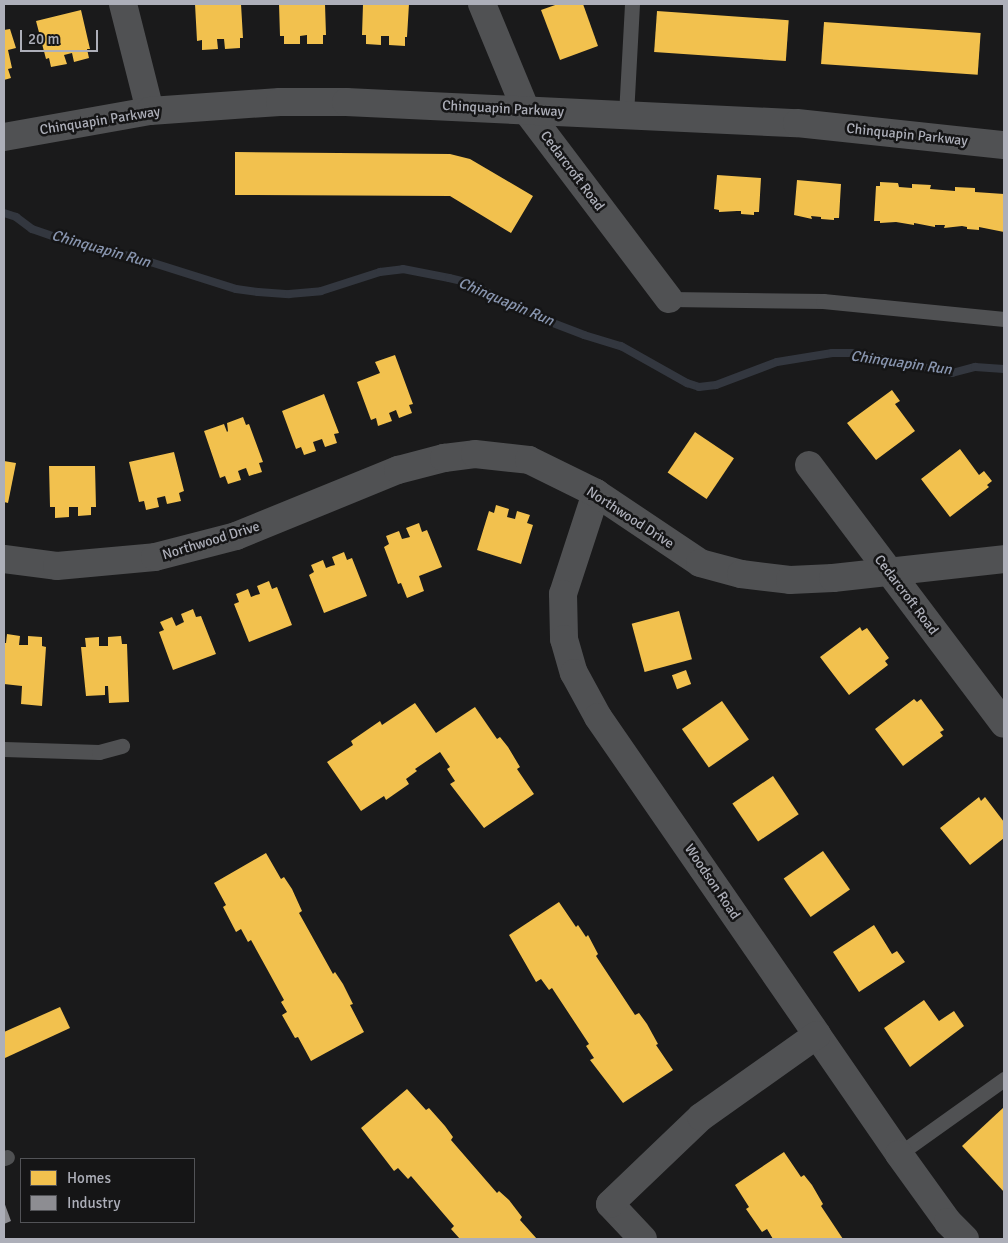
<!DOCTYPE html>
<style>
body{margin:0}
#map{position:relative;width:1008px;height:1243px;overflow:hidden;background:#1a1a1b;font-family:Signika,sans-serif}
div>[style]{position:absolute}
.homes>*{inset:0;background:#f2c14e;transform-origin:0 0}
.industry>*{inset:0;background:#8d8d92}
.stream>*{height:8px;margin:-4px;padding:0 4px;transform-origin:4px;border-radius:4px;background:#33373f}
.lane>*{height:15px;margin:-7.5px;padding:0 7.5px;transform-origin:7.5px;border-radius:7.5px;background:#505153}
.street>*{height:28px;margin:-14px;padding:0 14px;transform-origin:14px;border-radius:14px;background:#505153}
span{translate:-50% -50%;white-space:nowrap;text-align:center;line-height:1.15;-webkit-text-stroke:5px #151516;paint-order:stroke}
.street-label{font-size:14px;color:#adafb9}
.water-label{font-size:15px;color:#8996b0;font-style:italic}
.frame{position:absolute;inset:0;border:5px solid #adafb9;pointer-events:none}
.legend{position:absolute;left:20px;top:1158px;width:175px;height:65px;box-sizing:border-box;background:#151516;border:1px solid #525357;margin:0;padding:6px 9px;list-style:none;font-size:15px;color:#adafb9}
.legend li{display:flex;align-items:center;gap:10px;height:25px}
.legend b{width:25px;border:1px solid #525357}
.scale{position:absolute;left:20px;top:30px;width:78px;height:22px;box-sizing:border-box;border:2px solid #adafb9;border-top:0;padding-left:6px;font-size:15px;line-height:18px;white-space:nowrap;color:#adafb9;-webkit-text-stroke:4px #151516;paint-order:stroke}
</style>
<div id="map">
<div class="homes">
<i style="clip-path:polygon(195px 4px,241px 4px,243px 38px,240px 38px,240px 48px,225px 49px,224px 39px,217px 39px,218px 49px,202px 50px,202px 40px,197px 41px)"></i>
<i style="clip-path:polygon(279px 4px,325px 4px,326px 35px,323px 35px,323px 44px,307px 44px,307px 35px,300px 36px,300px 44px,284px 44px,284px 36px,280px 36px)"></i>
<i style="clip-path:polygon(363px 4px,409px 4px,407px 37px,405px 37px,405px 46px,389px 45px,389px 36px,381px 36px,381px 45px,366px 44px,366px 35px,362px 35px)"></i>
<i style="clip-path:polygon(558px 4px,583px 4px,598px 46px,560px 60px,541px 10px)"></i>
<i style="clip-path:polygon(81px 10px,90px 49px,87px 49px,89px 58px,74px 62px,72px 53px,64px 55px,67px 64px,51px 67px,49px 58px,46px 59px,36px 21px)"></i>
<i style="left:657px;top:11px;width:132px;height:41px;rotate:4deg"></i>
<i style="left:824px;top:22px;width:157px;height:42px;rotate:4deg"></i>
<i style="clip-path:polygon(10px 29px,16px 48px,8px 50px,12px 68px,8px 69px,11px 78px,4px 80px,4px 30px)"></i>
<i style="clip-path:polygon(235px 152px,450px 154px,470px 159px,533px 196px,511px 233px,450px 196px,235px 195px)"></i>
<i style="clip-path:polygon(717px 175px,761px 178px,759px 212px,754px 212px,754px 215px,741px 214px,741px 211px,737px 211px,719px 212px,719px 210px,714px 209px)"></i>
<i style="clip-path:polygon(797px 180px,841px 184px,839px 218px,834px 218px,834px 220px,821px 219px,821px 217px,811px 216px,812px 219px,794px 215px)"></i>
<i style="clip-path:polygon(880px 182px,898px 183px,899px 187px,912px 188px,912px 184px,931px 185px,930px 189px,955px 191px,955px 187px,975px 188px,975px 192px,1004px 194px,1004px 232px,979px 227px,979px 230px,967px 229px,967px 227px,962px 226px,944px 228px,945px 225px,935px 225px,935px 227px,914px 223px,914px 225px,896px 222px,880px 223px,880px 221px,874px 221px,876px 186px,880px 186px)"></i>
<i style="clip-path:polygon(395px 355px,413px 404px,409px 405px,412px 413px,399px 418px,396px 410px,389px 413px,392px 421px,378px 426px,376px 418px,371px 420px,357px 382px,380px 373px,375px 362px)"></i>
<i style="clip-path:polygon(892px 390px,900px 401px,895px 404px,915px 431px,876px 460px,847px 423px)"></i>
<i style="clip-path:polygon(324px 394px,339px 433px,334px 434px,337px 443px,325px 447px,322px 439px,313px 442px,316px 451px,304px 455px,301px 447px,296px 449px,282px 411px)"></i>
<i style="clip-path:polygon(243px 417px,246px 425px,249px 424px,263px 462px,259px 463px,262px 472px,249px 476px,246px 468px,243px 469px,238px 471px,241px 480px,228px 484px,225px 476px,220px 478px,204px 431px,224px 424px,227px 432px,228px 431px,227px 423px)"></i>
<i style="left:695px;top:432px;width:47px;height:49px;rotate:34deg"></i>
<i style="clip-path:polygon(960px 449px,979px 475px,984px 471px,992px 481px,987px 485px,989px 487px,950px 517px,921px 479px)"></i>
<i style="clip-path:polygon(174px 452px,184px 491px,179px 493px,181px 501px,167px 504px,165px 496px,157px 498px,159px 507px,146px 510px,144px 501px,139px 502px,129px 462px)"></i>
<i style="clip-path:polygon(4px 461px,16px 463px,8px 503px,4px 502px)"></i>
<i style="clip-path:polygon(49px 466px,95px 466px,96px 507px,91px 507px,91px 515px,78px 516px,78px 507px,69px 507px,69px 517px,55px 518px,55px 507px,50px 507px)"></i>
<i style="clip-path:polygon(496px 505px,509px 509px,507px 517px,515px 519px,517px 511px,530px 515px,527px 523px,533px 525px,521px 564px,477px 550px,489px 511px,494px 513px)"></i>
<i style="clip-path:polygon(419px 523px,422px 532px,427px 530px,442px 567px,419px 576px,424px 591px,407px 598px,401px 583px,398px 584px,384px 547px,389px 544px,386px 536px,399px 531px,402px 539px,410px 537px,406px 528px)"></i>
<i style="clip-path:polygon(344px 552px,347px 560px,352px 558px,367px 596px,324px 613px,309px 575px,314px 572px,311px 565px,323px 560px,326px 568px,331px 566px,335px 565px,332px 557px)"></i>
<i style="clip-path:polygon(269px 581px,272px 589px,277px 587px,292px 625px,249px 642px,234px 604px,239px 602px,236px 594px,248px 589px,251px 597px,256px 595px,260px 594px,257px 586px)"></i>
<i style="clip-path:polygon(193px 609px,196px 617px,201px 616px,216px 654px,173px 670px,159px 632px,164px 630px,160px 622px,172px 617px,176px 626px,184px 622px,181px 614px)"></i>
<i style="left:679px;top:611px;width:50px;height:49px;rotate:75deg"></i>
<i style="clip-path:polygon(860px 627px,862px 631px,867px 628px,889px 658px,885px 661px,888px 665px,849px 695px,820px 657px)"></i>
<i style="clip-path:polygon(7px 634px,20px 636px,19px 645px,28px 645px,28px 636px,42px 637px,42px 646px,46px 647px,42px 706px,21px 704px,22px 686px,4px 684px,4px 643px,6px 643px)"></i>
<i style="clip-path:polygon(121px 636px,122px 644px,127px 644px,129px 702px,109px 703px,108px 686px,105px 686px,105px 695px,86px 696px,81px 647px,86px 647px,85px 638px,99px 637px,99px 646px,108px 646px,108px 637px)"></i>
<i style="left:686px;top:670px;width:15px;height:15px;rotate:70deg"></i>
<i style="clip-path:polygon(914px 699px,917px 702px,921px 699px,944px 730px,940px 732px,943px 736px,903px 766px,875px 729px)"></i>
<i style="left:722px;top:701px;width:47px;height:49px;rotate:55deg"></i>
<i style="clip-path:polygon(415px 703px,436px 733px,475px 707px,497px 739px,500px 737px,508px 747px,520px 767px,517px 769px,534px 794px,484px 828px,450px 784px,455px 781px,447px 769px,450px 767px,440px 752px,415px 769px,417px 771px,406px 779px,409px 784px,386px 800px,384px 796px,361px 811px,327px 762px,353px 745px,351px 741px,380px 721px,382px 725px)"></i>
<i style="left:773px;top:776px;width:46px;height:49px;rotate:56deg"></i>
<i style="clip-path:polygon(979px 797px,981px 801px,985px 797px,1004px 822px,1004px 838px,970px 865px,940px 828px)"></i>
<i style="left:823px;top:851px;width:47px;height:48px;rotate:55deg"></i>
<i style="clip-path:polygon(266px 853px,281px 879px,284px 877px,292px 889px,302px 911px,299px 913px,333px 974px,335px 972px,343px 984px,353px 1004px,350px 1005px,364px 1032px,311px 1061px,298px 1037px,295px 1038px,282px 1015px,287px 1012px,281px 1002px,284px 1000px,267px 969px,251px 940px,248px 942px,241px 929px,236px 932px,223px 907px,226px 905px,214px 883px)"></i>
<i style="clip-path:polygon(559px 902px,576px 927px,578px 925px,586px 937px,588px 935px,598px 954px,596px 956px,635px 1015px,639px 1013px,647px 1024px,658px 1044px,656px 1045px,673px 1070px,623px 1103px,590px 1060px,594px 1058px,586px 1046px,589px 1044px,552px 988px,549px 990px,541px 979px,536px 982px,509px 935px)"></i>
<i style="clip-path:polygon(874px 925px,892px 954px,897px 951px,905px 962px,859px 992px,833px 952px)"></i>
<i style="clip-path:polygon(924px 1000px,939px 1021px,954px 1011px,964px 1026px,910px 1067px,884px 1028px)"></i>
<i style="clip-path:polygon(60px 1007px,70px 1028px,5px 1058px,4px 1032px)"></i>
<i style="clip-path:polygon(407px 1089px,426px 1110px,429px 1108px,445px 1126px,453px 1137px,451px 1140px,497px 1193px,499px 1191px,509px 1200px,522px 1217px,520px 1220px,537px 1239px,460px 1239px,451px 1229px,454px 1226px,411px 1176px,408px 1179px,398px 1168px,394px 1171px,361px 1128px)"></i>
<i style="clip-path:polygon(1004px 1107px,1004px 1192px,962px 1146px)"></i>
<i style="clip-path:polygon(784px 1152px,801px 1177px,804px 1175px,812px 1185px,823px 1204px,821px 1206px,843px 1239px,773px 1239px,767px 1229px,762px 1232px,746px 1209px,749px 1207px,735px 1185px)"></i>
</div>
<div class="industry">
<i style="clip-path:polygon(4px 1202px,11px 1221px,4px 1224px)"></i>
</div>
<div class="stream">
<i style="left:4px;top:213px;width:13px;rotate:18deg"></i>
<i style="left:16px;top:217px;width:20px;rotate:37deg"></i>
<i style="left:32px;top:229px;width:28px;rotate:19deg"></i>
<i style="left:58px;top:238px;width:89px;rotate:14.3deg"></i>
<i style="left:144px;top:260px;width:96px;rotate:17.5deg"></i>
<i style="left:236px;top:289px;width:22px;rotate:8deg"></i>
<i style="left:258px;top:292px;width:31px;rotate:4deg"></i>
<i style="left:289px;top:294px;width:32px;rotate:-5deg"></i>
<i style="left:321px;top:291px;width:62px;rotate:-17.9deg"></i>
<i style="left:380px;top:272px;width:23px;rotate:-7deg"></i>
<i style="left:403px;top:269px;width:47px;rotate:11.1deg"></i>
<i style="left:449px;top:278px;width:17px;rotate:13deg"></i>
<i style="left:466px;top:282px;width:74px;rotate:26.6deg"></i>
<i style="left:532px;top:315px;width:56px;rotate:21deg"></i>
<i style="left:584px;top:335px;width:39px;rotate:17deg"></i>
<i style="left:621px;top:346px;width:76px;rotate:29.3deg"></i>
<i style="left:687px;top:383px;width:13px;rotate:18deg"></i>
<i style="left:699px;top:387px;width:17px;rotate:-7deg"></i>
<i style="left:716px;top:385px;width:65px;rotate:-20.7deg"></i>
<i style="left:777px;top:362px;width:56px;rotate:-9.3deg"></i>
<i style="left:832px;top:353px;width:19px"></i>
<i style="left:851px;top:353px;width:103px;rotate:11.2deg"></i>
<i style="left:952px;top:373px;width:24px;rotate:-15deg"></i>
<i style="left:975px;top:367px;width:29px;rotate:4deg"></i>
</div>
<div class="lane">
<i style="left:626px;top:115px;width:111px;rotate:-86.9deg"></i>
<i style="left:669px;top:299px;width:154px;rotate:0.7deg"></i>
<i style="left:823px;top:301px;width:182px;rotate:5.7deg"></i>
<i style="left:4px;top:749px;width:95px;rotate:1.8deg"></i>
<i style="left:99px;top:752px;width:24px;rotate:-15deg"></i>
<i style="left:899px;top:1154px;width:129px;rotate:-35.5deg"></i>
<i style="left:4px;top:1158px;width:3px;rotate:-18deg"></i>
</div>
<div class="street">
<i style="left:123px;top:4px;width:110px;rotate:75.8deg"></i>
<i style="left:482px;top:4px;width:115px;rotate:67.5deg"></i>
<i style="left:526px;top:110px;width:237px;rotate:52.9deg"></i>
<i style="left:4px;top:137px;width:148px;rotate:-10.1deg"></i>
<i style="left:150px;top:111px;width:130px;rotate:-4deg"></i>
<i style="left:280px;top:102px;width:66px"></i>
<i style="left:346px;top:102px;width:451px;rotate:2.7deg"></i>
<i style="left:797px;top:123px;width:208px;rotate:6.1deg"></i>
<i style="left:809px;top:465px;width:324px;rotate:53deg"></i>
<i style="left:596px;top:493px;width:106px;rotate:108.1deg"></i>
<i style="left:563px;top:594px;width:45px;rotate:88.7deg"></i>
<i style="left:564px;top:639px;width:35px;rotate:74deg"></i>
<i style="left:574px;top:673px;width:50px;rotate:61.4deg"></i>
<i style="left:598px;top:717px;width:386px;rotate:55.4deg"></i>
<i style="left:817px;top:1035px;width:145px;rotate:55.4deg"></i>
<i style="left:899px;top:1154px;width:84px;rotate:54.2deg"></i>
<i style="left:948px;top:1222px;width:24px;rotate:45deg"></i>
<i style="left:4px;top:559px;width:53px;rotate:7.5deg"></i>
<i style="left:57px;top:566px;width:98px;rotate:-5.2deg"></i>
<i style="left:155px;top:557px;width:84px;rotate:-14.5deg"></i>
<i style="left:236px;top:536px;width:175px;rotate:-22.2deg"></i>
<i style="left:398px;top:470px;width:48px;rotate:-14.6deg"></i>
<i style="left:444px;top:458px;width:31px;rotate:-7deg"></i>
<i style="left:475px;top:454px;width:54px;rotate:6.3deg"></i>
<i style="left:529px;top:460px;width:75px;rotate:26.2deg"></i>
<i style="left:596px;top:493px;width:125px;rotate:33.9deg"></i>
<i style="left:700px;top:563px;width:42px;rotate:15deg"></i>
<i style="left:741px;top:574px;width:49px;rotate:7deg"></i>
<i style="left:790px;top:580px;width:43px;rotate:-2.7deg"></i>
<i style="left:833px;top:578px;width:172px;rotate:-6.3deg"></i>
<i style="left:643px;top:1239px;width:48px;rotate:-133.3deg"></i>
<i style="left:610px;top:1204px;width:126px;rotate:-43.7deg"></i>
<i style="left:701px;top:1117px;width:142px;rotate:-35.3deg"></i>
</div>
<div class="street-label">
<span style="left:503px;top:109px;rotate:3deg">Chinquapin Parkway</span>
<span style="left:100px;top:121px;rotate:-9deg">Chinquapin Parkway</span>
<span style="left:907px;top:135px;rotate:6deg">Chinquapin Parkway</span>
<span style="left:572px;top:171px;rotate:53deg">Cedarcroft Road</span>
<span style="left:630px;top:518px;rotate:33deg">Northwood Drive</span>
<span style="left:211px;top:541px;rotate:-17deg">Northwood Drive</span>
<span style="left:906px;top:595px;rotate:53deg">Cedarcroft Road</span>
<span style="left:712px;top:882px;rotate:56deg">Woodson Road</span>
</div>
<div class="water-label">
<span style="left:101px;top:249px;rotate:16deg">Chinquapin Run</span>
<span style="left:506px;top:302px;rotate:23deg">Chinquapin Run</span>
<span style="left:901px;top:363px;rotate:8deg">Chinquapin Run</span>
</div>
<div class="frame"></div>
<ul class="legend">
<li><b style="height:14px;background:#f2c14e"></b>Homes</li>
<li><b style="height:14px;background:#8d8d92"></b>Industry</li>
</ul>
<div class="scale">20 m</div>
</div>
